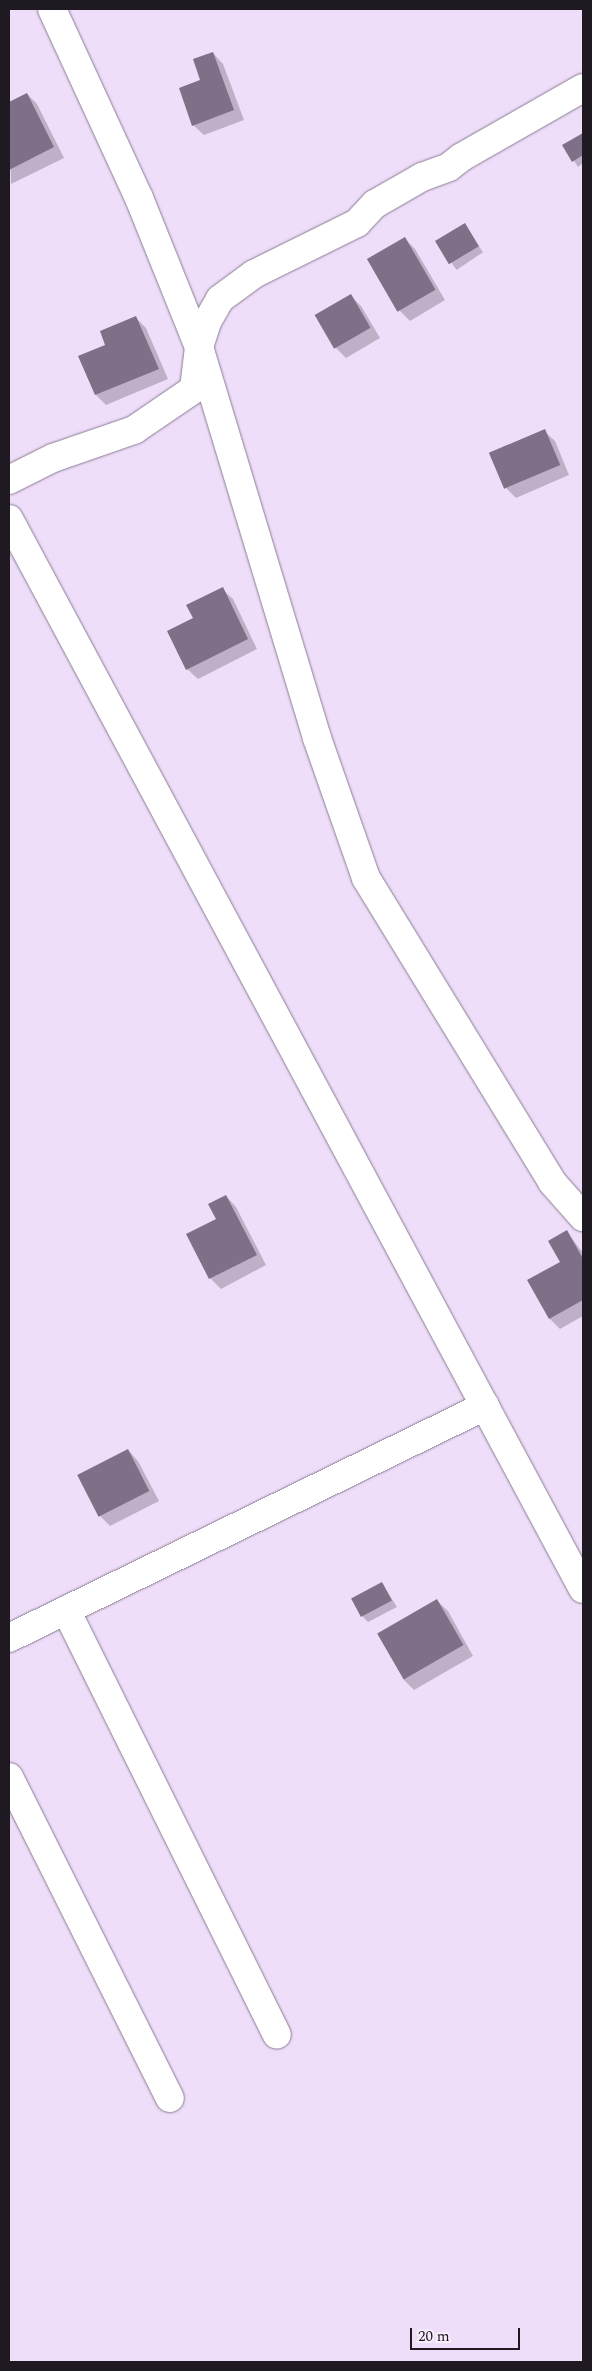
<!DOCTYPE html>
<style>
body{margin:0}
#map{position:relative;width:592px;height:2371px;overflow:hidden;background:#eedef9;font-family:Spectral,serif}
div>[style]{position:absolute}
.shadow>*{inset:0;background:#0003;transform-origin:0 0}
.building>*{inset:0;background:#7e7087;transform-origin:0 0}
.roads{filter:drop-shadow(0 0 1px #8a7c93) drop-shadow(0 0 1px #8a7c93)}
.street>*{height:28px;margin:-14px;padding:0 14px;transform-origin:14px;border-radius:14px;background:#fff}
span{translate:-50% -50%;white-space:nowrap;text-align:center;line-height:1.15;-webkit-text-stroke:4px #f8eefe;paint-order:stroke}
.frame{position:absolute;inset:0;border:10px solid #1f1922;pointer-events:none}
.scale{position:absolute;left:410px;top:2328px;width:110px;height:22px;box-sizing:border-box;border:2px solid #1f1922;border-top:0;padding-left:6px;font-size:15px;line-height:18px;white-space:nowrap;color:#1f1922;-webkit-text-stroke:4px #f8eefe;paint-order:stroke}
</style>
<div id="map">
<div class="shadow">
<i style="clip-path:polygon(213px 53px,223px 64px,244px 120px,204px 135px,193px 125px,202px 81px)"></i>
<i style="clip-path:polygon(27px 94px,37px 104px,64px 158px,11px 184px,9px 103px)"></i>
<i style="clip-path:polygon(583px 134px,583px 163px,578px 167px,564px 145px)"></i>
<i style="left:464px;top:224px;width:34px;height:32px;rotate:56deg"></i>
<i style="clip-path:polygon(405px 239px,415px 249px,445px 300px,410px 321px,400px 311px)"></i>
<i style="clip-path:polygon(351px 296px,361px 306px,380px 338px,346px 358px,336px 348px)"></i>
<i style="clip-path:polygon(136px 318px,146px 328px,168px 379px,106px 405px,96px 395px,107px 345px)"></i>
<i style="clip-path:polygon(544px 431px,555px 441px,569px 475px,516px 498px,506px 488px)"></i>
<i style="clip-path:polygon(222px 589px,233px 599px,257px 649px,198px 679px,187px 669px)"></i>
<i style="clip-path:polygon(226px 1196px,236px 1207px,266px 1265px,221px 1289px,210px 1278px,188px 1234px,218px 1219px)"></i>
<i style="clip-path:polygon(567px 1232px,583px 1253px,583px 1316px,560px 1329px,550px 1319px,528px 1280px,562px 1262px)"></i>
<i style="clip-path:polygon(128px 1450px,138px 1461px,159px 1501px,110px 1526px,100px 1516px)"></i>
<i style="clip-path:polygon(382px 1583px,397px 1607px,368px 1622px,363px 1617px)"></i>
<i style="clip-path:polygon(437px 1601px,448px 1611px,473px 1656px,414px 1690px,404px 1680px,378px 1635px)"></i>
</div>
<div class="building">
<i style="clip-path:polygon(213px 52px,234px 110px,192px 126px,179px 88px,200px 80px,193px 59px)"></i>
<i style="clip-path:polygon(27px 93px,54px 147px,9px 170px,9px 102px)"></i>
<i style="clip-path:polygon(583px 133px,583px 155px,572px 162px,562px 145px)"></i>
<i style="left:465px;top:223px;width:27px;height:35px;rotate:59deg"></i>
<i style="left:405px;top:237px;width:61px;height:44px;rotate:60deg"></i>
<i style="left:351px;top:294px;width:39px;height:42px;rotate:60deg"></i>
<i style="clip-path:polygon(136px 316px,159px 369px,95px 395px,78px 356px,105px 345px,100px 331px)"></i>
<i style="left:545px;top:429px;width:39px;height:61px;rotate:67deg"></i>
<i style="clip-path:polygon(223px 587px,248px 639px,186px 670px,167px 631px,193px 618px,186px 605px)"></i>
<i style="clip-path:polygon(226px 1195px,257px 1255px,209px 1279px,186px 1234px,216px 1219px,208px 1204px)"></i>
<i style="clip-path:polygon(567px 1230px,583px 1259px,583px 1300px,549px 1319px,527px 1280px,560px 1262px,548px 1241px)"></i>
<i style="left:128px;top:1449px;width:47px;height:57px;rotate:63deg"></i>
<i style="left:382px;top:1582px;width:21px;height:35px;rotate:62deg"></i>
<i style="left:437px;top:1599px;width:53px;height:69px;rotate:60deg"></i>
</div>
<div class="roads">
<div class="street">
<i style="left:52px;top:9px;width:208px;rotate:65.3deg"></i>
<i style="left:139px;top:198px;width:161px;rotate:68.1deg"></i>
<i style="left:199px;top:347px;width:408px;rotate:73.2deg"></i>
<i style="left:317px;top:738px;width:148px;rotate:70.7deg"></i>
<i style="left:366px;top:878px;width:356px;rotate:58.5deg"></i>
<i style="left:552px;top:1182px;width:47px;rotate:48.5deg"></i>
<i style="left:9px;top:480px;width:49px;rotate:-26.6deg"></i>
<i style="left:53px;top:458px;width:86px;rotate:-19.1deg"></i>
<i style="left:134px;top:430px;width:73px;rotate:-34.3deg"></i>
<i style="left:194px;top:389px;width:42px;rotate:-83.2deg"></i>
<i style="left:199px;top:347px;width:28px;rotate:-72deg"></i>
<i style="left:208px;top:320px;width:24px;rotate:-60deg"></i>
<i style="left:220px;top:299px;width:42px;rotate:-36.3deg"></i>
<i style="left:254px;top:274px;width:115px;rotate:-26.3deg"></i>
<i style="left:357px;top:223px;width:26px;rotate:-47deg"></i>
<i style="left:375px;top:204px;width:54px;rotate:-29.9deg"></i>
<i style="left:422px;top:177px;width:29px;rotate:-20deg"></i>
<i style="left:449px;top:167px;width:16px;rotate:-38deg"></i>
<i style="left:462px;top:157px;width:139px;rotate:-29.7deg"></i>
<i style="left:9px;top:519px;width:1214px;rotate:61.79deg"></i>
<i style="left:66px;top:1610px;width:474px;rotate:63.6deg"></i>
<i style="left:9px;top:1638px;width:530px;rotate:-25.98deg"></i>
<i style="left:9px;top:1777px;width:359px;rotate:63.4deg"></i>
</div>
</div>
<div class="frame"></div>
<div class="scale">20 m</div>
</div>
